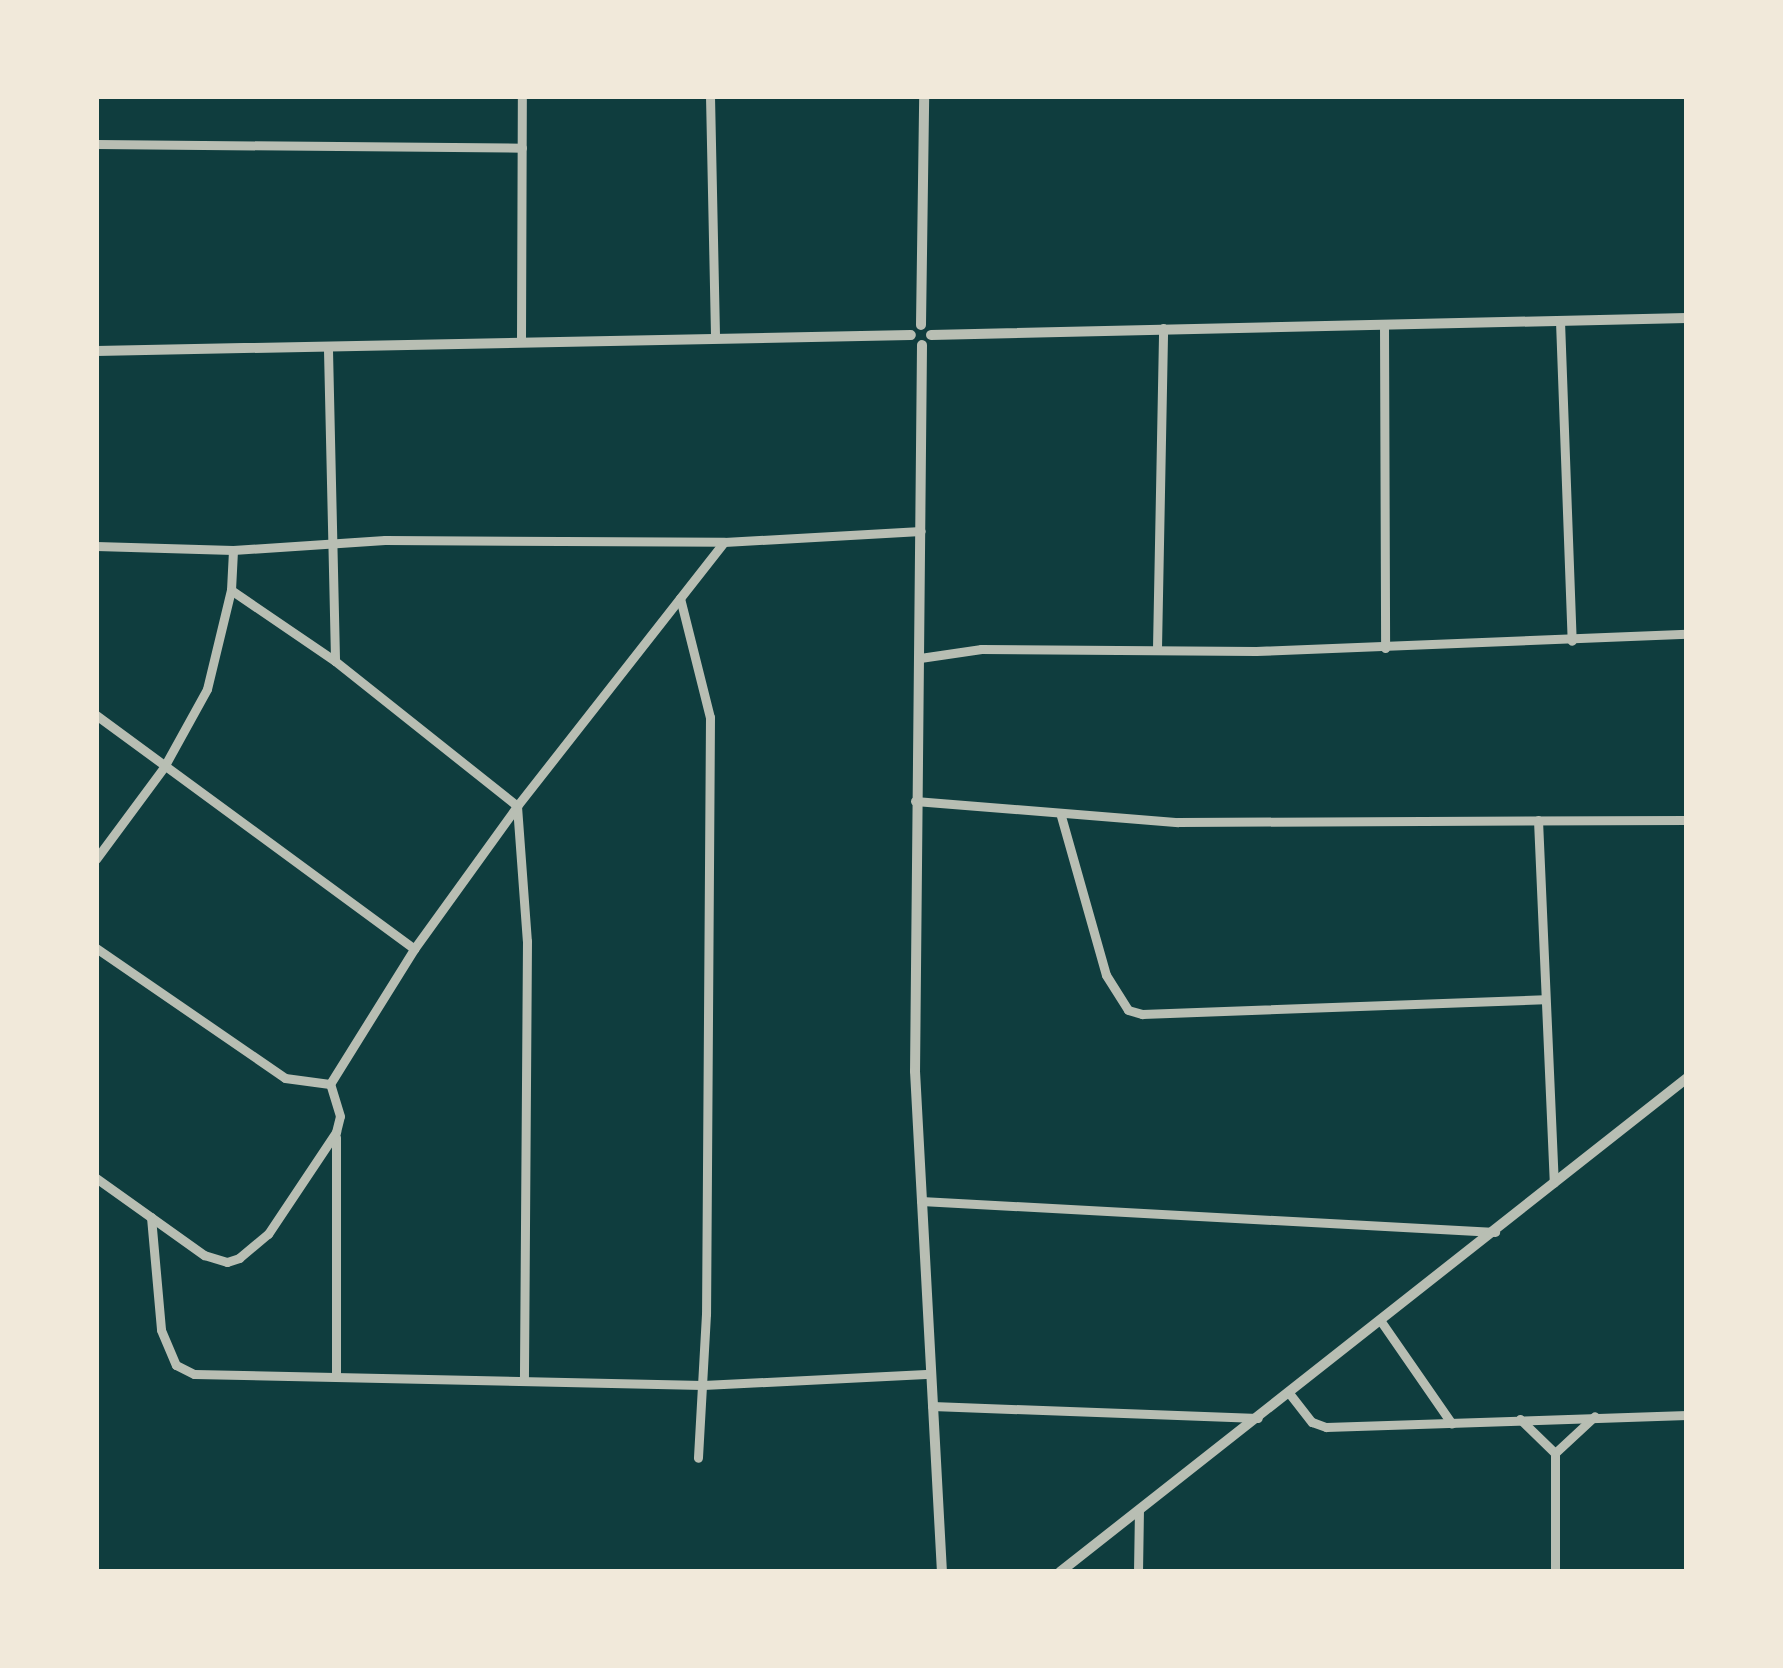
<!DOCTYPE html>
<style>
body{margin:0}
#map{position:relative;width:1783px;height:1668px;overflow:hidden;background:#0f3d3e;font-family:"Alegreya Sans",sans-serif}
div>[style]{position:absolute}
.minor>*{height:9px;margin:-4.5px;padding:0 4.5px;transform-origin:4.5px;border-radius:4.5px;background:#b8beb3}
.tertiary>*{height:10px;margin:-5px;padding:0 5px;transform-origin:5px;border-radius:5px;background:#b8beb3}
span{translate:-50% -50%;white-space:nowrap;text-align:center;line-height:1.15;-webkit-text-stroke:9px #f1e9da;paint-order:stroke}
.frame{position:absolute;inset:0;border:99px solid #f1e9da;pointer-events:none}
</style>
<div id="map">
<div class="minor">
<i style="left:710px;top:96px;width:241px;rotate:88.8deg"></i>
<i style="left:96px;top:144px;width:426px;rotate:0.5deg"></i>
<i style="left:1560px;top:321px;width:320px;rotate:87.9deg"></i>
<i style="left:1384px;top:325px;width:323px;rotate:89.8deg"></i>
<i style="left:521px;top:341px;width:245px;rotate:-89.8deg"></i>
<i style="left:328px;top:350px;width:311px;rotate:88.7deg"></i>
<i style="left:335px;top:661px;width:233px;rotate:38.5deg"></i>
<i style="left:517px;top:806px;width:335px;rotate:-51.9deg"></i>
<i style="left:96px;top:546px;width:137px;rotate:1.7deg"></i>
<i style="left:233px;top:550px;width:152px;rotate:-3.8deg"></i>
<i style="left:385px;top:540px;width:339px;rotate:0.3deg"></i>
<i style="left:724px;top:542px;width:197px;rotate:-3.2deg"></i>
<i style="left:231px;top:590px;width:126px;rotate:34.3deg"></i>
<i style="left:680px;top:598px;width:123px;rotate:75.9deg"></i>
<i style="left:710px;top:717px;width:597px;rotate:90.38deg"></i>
<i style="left:706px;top:1314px;width:144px;rotate:93.2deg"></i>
<i style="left:1157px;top:648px;width:320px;rotate:-88.9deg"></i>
<i style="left:920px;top:658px;width:62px;rotate:-8.4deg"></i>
<i style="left:981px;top:649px;width:275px;rotate:0.4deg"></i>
<i style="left:1256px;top:651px;width:431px;rotate:-2.3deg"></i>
<i style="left:96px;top:715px;width:395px;rotate:36.3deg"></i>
<i style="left:915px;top:801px;width:264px;rotate:4.6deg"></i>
<i style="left:1178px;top:822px;width:509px;rotate:-0.23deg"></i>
<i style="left:1061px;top:816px;width:165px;rotate:74.2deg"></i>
<i style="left:1106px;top:975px;width:41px;rotate:57.8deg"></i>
<i style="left:1128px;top:1010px;width:15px;rotate:16deg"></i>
<i style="left:1142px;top:1014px;width:402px;rotate:-2.1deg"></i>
<i style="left:1538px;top:820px;width:363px;rotate:87.5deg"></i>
<i style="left:96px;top:859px;width:114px;rotate:-53.5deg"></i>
<i style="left:164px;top:767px;width:89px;rotate:-61.1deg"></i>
<i style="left:207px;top:689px;width:102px;rotate:-76.4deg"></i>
<i style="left:231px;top:590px;width:40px;rotate:-87.1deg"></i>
<i style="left:96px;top:948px;width:229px;rotate:34.5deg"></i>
<i style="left:285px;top:1078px;width:45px;rotate:7.6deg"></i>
<i style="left:330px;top:1084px;width:159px;rotate:-58.1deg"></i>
<i style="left:414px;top:949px;width:176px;rotate:-54.2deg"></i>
<i style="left:517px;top:806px;width:135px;rotate:85.8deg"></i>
<i style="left:527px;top:941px;width:438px;rotate:90.4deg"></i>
<i style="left:336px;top:1137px;width:238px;rotate:90deg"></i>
<i style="left:96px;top:1178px;width:133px;rotate:35.5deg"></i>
<i style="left:204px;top:1255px;width:24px;rotate:17deg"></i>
<i style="left:227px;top:1262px;width:13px;rotate:-18deg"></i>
<i style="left:239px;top:1258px;width:38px;rotate:-40deg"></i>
<i style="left:268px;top:1234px;width:123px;rotate:-56.3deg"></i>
<i style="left:336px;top:1132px;width:16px;rotate:-76deg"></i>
<i style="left:340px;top:1116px;width:34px;rotate:-107deg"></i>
<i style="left:921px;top:1201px;width:575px;rotate:3.09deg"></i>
<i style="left:151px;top:1217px;width:113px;rotate:84.9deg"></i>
<i style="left:161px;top:1330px;width:38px;rotate:67deg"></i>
<i style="left:176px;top:1365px;width:20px;rotate:27deg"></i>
<i style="left:194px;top:1374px;width:509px;rotate:1.24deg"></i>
<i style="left:703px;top:1385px;width:228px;rotate:-2.8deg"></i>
<i style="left:1380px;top:1320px;width:126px;rotate:55.3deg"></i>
<i style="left:1289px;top:1393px;width:37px;rotate:52deg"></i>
<i style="left:1312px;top:1422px;width:15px;rotate:20deg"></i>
<i style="left:1326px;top:1427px;width:361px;rotate:-1.9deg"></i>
<i style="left:932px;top:1406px;width:326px;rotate:2.1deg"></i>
<i style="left:1520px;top:1419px;width:49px;rotate:44.2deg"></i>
<i style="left:1555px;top:1453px;width:119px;rotate:90deg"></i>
<i style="left:1555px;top:1453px;width:54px;rotate:-42.8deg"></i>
<i style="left:1138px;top:1572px;width:61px;rotate:-89.1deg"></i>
</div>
<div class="tertiary">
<i style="left:921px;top:325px;width:229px;rotate:-89.2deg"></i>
<i style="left:931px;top:335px;width:756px;rotate:-1.29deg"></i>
<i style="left:922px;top:345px;width:726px;rotate:90.55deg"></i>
<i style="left:915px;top:1071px;width:502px;rotate:86.92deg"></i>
<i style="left:96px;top:351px;width:815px;rotate:-1.12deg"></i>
<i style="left:1060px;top:1572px;width:798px;rotate:-38.23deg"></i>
</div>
<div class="frame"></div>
</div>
